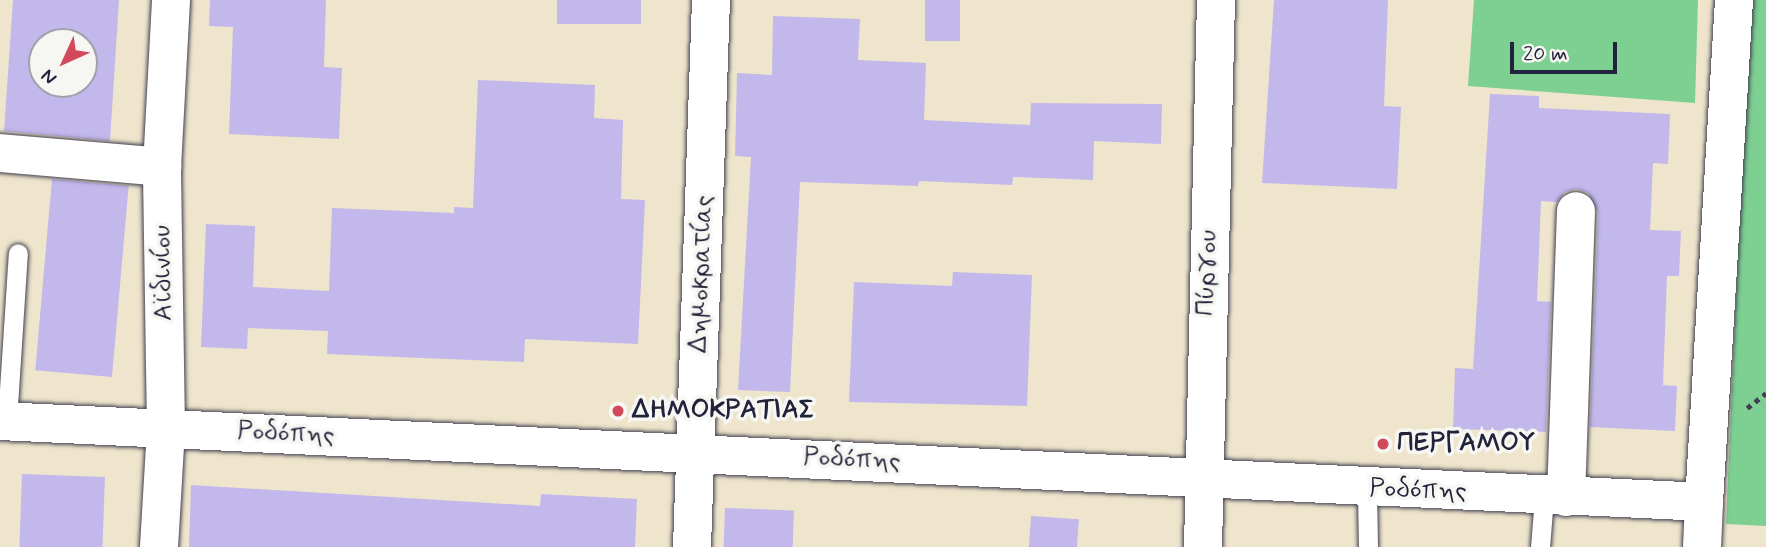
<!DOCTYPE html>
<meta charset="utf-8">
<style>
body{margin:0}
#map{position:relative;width:1766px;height:547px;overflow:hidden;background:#efe5cc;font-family:Mynerve,sans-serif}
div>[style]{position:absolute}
.green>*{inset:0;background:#7dd092}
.building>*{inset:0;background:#c2b8eb;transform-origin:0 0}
.path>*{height:4.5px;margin-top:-2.25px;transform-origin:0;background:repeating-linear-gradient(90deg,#413f51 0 5px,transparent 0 10px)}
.roads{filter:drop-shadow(0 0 2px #413f51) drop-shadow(0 0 2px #413f51)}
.service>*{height:19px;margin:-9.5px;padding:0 9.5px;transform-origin:9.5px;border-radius:9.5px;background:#fff}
.minor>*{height:38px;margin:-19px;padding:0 19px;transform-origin:19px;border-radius:19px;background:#fff}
.tertiary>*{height:38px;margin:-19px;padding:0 19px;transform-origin:19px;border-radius:19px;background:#fff}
.dots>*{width:19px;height:19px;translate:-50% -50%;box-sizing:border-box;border:4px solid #f6f6f2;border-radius:50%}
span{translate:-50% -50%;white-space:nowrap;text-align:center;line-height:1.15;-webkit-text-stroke:7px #f6f6f2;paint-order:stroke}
.street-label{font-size:26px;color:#22223b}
.poi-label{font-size:26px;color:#22223b;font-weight:700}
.left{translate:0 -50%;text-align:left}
.north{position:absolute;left:28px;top:28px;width:70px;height:70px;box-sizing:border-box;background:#f6f6f2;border:2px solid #a1a1a9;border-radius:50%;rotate:225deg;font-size:19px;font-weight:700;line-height:28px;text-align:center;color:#22223b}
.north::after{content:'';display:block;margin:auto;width:24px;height:32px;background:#d1495b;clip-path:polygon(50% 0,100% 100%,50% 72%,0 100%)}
.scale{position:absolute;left:1510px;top:42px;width:107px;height:32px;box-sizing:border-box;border:4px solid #22223b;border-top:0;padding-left:9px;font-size:21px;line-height:24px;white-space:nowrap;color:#22223b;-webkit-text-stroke:5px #f6f6f2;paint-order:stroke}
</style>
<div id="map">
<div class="green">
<i style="clip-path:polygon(1474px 0,1698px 0,1695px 103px,1468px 86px)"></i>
<i style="clip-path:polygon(1749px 0,1766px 0,1766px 526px,1726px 524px)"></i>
</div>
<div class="building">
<i style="clip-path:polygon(evenodd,13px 0,119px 0,110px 141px,4px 131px,13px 0,42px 42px,84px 42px,84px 84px,42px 84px,42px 42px)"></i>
<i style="clip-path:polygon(210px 0,326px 0,324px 67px,342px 68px,339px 139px,229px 134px,233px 27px,209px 26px)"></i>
<i style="left:557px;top:0;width:84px;height:24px"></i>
<i style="left:925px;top:0;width:35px;height:41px"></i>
<i style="clip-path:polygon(1274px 0,1388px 0,1384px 106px,1401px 107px,1397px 189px,1262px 183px)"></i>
<i style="clip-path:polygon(773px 16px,860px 19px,858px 60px,926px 63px,924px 120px,1030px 125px,1031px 103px,1162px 104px,1161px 144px,1094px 141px,1093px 180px,1013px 177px,1012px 185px,919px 181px,918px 186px,800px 182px,790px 392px,738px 390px,751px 157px,735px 156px,737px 73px,772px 75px)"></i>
<i style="clip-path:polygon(478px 80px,595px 85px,594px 118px,623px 120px,621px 199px,645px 200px,638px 344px,525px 339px,524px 362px,422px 358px,327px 354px,328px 331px,248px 328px,247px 349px,201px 347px,206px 224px,255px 226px,253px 287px,329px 291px,332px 208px,454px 213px,454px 207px,473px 208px)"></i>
<i style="clip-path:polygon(1490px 94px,1539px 96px,1539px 108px,1670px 114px,1668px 164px,1653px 163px,1650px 230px,1681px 231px,1679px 276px,1667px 276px,1663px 385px,1677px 386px,1675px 431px,1590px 427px,1598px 212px,1588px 193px,1576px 189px,1565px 192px,1557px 202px,1541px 201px,1537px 301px,1551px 302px,1546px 432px,1453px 429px,1455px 368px,1473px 369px)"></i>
<i style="left:52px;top:179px;width:77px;height:192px;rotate:5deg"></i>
<i style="clip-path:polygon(953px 272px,1032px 275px,1027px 406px,849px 402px,854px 282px,952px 286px)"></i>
<i style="left:22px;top:474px;width:83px;height:73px;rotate:2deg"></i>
<i style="clip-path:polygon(191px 485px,540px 506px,541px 494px,637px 499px,635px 547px,189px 547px)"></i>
<i style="left:725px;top:508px;width:69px;height:39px;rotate:2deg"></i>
<i style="left:1031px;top:516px;width:48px;height:31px;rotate:4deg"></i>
</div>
<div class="path">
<i style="left:1747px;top:408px;width:24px;rotate:-38deg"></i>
</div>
<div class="roads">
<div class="service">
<i style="left:7px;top:421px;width:168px;rotate:-86.3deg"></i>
<i style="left:1367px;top:490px;width:57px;rotate:89deg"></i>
<i style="left:1540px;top:547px;width:50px;rotate:-85.4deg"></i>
</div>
<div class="minor">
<i style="left:0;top:153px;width:163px;rotate:4.9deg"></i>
<i style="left:1566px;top:497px;width:286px;rotate:-88deg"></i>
<i style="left:1704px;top:502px;width:503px;rotate:-86.58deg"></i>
<i style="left:159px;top:547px;width:119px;rotate:-86.6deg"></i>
<i style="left:166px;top:428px;width:261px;rotate:-90.9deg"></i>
<i style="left:162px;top:167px;width:167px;rotate:-86.9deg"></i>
<i style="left:692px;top:547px;width:547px;rotate:-88.01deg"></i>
<i style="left:1203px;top:547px;width:547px;rotate:-88.64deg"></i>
</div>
<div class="tertiary">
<i style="left:0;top:421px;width:1706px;rotate:2.72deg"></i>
<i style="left:1704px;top:502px;width:45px;rotate:92.5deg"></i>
</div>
</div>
<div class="dots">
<i style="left:618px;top:411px;background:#d1495b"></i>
<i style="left:1383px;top:444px;background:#d1495b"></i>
</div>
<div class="street-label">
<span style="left:164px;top:273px;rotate:-91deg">Αϊδινίου</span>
<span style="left:1208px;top:273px;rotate:-88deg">Πύργου</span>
<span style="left:702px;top:274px;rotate:-88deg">Δημοκρατίας</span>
<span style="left:286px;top:434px;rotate:3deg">Ροδόπης</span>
<span style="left:852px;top:460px;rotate:3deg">Ροδόπης</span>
<span style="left:1418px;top:491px;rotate:2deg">Ροδόπης</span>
</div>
<div class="poi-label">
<span class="left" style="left:632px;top:411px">ΔΗΜΟΚΡΑΤΙΑΣ</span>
<span class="left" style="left:1397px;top:444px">ΠΕΡΓΑΜΟΥ</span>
</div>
<div class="north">N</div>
<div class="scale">20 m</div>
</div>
